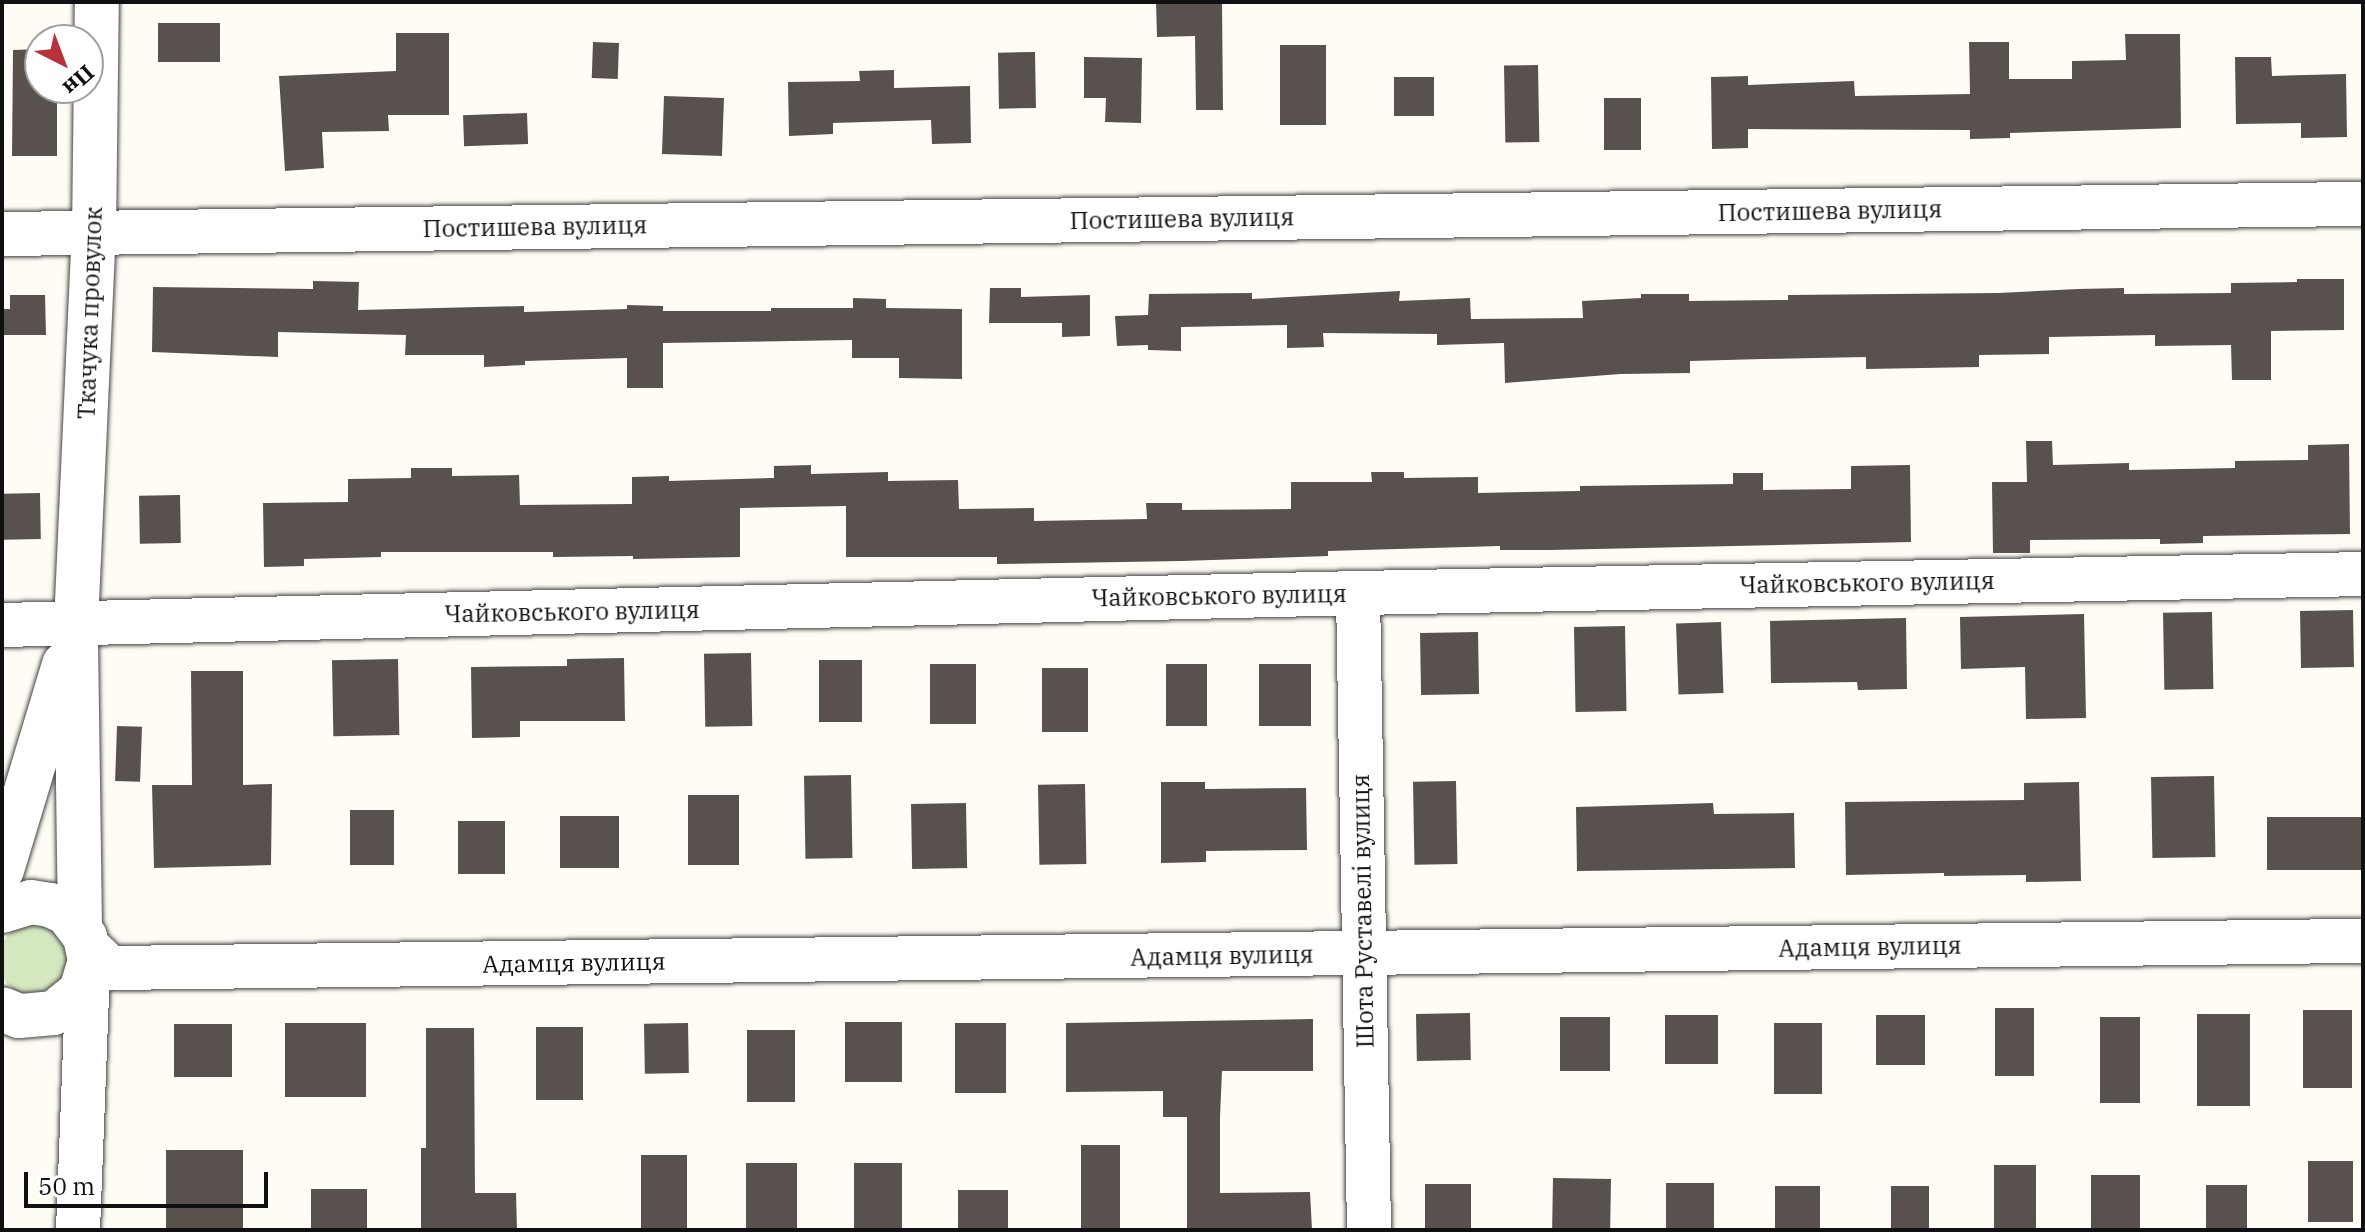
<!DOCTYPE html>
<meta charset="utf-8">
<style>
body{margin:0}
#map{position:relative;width:2365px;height:1232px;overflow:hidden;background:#fefcf4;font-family:"IBM Plex Serif",serif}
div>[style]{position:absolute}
.green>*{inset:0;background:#d4e7bf}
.round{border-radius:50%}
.building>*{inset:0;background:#58514d;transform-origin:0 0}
.roads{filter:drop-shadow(0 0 2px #434343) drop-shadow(0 0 2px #434343)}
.minor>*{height:44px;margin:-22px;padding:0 22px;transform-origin:22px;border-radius:22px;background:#fff}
span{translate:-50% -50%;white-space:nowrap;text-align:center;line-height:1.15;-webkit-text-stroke:8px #fff;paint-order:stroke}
.street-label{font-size:24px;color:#101010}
.frame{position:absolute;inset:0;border:4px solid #101010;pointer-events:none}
.north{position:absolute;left:24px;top:24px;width:80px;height:80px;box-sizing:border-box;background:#fff;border:2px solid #9f9f9f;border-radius:50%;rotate:138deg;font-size:22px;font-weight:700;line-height:32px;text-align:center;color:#101010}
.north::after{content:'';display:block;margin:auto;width:28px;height:36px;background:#b7323a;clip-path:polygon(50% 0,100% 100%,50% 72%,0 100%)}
.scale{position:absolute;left:24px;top:1172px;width:244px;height:36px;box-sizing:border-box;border:4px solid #101010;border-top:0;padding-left:10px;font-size:24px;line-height:28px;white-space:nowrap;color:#101010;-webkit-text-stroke:6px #fff;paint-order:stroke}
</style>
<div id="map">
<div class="green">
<i class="round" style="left:-2px;top:925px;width:70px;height:70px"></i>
</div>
<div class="building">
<i style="clip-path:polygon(1156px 2px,1222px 2px,1223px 110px,1196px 110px,1195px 36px,1157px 37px)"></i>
<i style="left:220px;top:23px;width:39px;height:62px;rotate:90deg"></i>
<i style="clip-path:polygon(396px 33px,449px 33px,449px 115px,388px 115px,389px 131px,322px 132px,324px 168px,285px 171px,279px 76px,396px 71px)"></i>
<i style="clip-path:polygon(2125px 34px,2180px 34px,2181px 128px,2010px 133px,2010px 138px,1970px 139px,1970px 130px,1748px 129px,1748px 148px,1712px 149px,1711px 77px,1748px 76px,1748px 85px,1854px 81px,1855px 96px,1970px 94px,1969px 42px,2009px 42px,2009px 79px,2072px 79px,2072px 61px,2126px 60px)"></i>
<i style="left:593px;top:42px;width:26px;height:36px;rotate:2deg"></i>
<i style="left:1280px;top:45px;width:46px;height:80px"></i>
<i style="clip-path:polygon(40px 49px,40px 88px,51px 88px,51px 94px,57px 94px,57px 156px,12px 156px,13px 50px)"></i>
<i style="left:1035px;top:52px;width:56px;height:37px;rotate:89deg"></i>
<i style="clip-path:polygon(1084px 57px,1142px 58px,1141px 123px,1105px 122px,1106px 98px,1084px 98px)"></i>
<i style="clip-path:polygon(2235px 57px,2271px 57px,2272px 76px,2346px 74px,2347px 137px,2301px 138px,2301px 123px,2236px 124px)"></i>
<i style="left:1538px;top:65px;width:77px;height:34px;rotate:89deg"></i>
<i style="clip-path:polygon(894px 70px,894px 88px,970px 86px,971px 143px,932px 144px,931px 120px,833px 123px,833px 134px,789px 136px,788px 82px,860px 81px,859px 71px)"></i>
<i style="left:1394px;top:77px;width:40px;height:39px"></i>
<i style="left:664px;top:96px;width:60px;height:58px;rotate:2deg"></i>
<i style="left:1641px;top:98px;width:52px;height:37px;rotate:90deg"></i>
<i style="left:527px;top:113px;width:31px;height:64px;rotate:88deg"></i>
<i style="clip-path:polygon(2297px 279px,2344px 279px,2344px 330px,2271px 331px,2271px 380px,2232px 380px,2231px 345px,2155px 346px,2155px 335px,2049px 337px,2049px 354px,1979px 355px,1979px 367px,1866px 369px,1866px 357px,1762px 359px,1690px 361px,1690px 373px,1620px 374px,1505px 383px,1504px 343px,1437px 345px,1437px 334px,1323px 333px,1324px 347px,1287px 348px,1287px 325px,1181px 327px,1181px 351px,1148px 350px,1148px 345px,1117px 346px,1115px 316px,1148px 315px,1149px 294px,1252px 293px,1252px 299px,1400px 291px,1399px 301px,1470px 298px,1471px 319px,1583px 318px,1582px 301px,1641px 298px,1641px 294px,1689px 294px,1689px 301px,1788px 300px,1788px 295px,1998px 293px,2078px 289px,2124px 288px,2124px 294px,2231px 293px,2231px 283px,2297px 282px)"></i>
<i style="clip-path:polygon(313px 281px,359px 282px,358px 310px,524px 306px,524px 312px,627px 309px,627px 305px,663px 306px,663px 311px,771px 311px,771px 308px,853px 308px,853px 298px,886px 299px,886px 308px,962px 309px,962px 379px,899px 378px,899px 358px,852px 358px,852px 340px,663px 343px,663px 388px,627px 388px,627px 358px,525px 361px,525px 365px,484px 367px,484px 355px,405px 355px,406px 335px,278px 332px,278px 357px,152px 352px,153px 287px,313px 289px)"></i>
<i style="clip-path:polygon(990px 288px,1021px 288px,1021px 297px,1090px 295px,1090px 336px,1062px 337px,1062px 323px,989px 323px)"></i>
<i style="clip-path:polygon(10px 295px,45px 295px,46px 335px,2px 335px,2px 309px,10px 309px)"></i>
<i style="clip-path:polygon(2026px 441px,2052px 441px,2053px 465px,2129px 463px,2129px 470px,2235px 468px,2235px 461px,2308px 460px,2308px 445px,2349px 444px,2350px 534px,2203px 536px,2203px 543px,2160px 544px,2160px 539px,2030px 540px,2030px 553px,1993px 553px,1992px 482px,2027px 482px)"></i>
<i style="clip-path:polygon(811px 465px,811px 474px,888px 472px,888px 481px,958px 480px,959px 509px,1034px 508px,1034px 521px,1147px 519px,1146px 503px,1182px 503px,1182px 510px,1291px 509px,1291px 482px,1372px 482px,1371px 472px,1404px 472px,1404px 478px,1478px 477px,1478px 493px,1580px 491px,1580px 486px,1733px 484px,1733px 473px,1763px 473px,1763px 490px,1851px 489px,1851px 466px,1910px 465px,1911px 542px,1550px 550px,1500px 550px,1500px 546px,1328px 551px,1328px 556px,1182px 561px,997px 564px,997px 557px,846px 557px,846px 506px,740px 508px,740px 557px,633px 559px,633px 556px,553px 557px,553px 552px,381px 552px,381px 557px,304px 559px,304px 566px,264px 567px,263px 503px,348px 502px,348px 479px,411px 478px,411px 468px,452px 468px,452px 476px,519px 475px,520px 505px,632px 504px,632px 477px,669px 476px,669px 481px,774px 478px,774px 466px)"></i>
<i style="left:40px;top:493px;width:46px;height:37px;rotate:89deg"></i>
<i style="left:180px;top:495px;width:48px;height:41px;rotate:89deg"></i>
<i style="left:2353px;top:610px;width:57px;height:53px;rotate:89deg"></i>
<i style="left:2212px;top:612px;width:77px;height:49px;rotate:89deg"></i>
<i style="clip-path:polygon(2084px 614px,2086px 718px,2026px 719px,2025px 667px,1961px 669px,1960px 617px)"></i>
<i style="clip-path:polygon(1906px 618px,1907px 689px,1858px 690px,1857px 682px,1771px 683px,1770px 621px)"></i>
<i style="left:1721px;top:622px;width:71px;height:45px;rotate:88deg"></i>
<i style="left:1625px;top:626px;width:85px;height:51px;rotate:89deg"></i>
<i style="left:1478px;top:632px;width:62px;height:58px;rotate:89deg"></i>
<i style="left:751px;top:653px;width:73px;height:47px;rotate:89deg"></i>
<i style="clip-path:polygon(624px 658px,625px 721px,520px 721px,520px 737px,472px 738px,471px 667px,567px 666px,567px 659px)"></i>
<i style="left:398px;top:659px;width:76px;height:66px;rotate:89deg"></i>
<i style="left:819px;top:660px;width:43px;height:62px"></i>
<i style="left:930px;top:664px;width:46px;height:60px"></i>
<i style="left:1207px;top:664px;width:62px;height:41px;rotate:90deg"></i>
<i style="left:1311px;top:664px;width:62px;height:52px;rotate:90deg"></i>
<i style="left:1042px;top:668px;width:46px;height:64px"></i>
<i style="clip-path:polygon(191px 671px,243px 671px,243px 785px,272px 784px,271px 865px,154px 868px,152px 785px,192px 785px)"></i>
<i style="left:117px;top:726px;width:25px;height:55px;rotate:2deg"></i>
<i style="left:851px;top:775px;width:83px;height:47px;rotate:89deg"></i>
<i style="left:2214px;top:776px;width:81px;height:63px;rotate:89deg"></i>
<i style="left:1456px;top:781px;width:83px;height:43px;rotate:89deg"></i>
<i style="clip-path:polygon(1161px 782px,1205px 782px,1205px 789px,1306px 788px,1307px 850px,1206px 851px,1206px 862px,1161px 863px)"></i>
<i style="clip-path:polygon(2079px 782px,2081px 881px,2026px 882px,2026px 875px,1944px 876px,1944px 873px,1846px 875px,1845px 802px,2024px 800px,2024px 783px)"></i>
<i style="left:1085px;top:784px;width:80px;height:47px;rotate:89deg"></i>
<i style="left:688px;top:795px;width:51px;height:70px"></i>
<i style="left:966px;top:803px;width:65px;height:55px;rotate:89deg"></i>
<i style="clip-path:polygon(1713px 803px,1714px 814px,1794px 813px,1795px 868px,1577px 871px,1576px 807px)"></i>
<i style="left:350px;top:810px;width:44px;height:55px"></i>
<i style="left:560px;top:816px;width:59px;height:52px"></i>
<i style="left:2363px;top:817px;width:53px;height:96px;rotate:90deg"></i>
<i style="left:505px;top:821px;width:53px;height:47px;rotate:90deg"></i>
<i style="left:1995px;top:1008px;width:39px;height:68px"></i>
<i style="left:2303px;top:1010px;width:49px;height:78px"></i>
<i style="left:1470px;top:1013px;width:47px;height:54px;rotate:89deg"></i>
<i style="left:2197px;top:1014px;width:53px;height:92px"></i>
<i style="left:1718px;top:1015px;width:49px;height:53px;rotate:90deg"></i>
<i style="left:1876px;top:1015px;width:49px;height:50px"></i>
<i style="left:1560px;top:1017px;width:50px;height:54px"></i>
<i style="left:2100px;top:1017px;width:40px;height:86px"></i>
<i style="clip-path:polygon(1313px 1019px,1313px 1071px,1222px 1071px,1220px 1117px,1220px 1193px,1310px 1192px,1312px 1229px,1187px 1230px,1187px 1117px,1163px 1117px,1163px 1091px,1066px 1092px,1066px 1023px)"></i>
<i style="left:902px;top:1022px;width:60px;height:57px;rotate:90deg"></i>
<i style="left:285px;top:1023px;width:81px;height:74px"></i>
<i style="left:688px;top:1023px;width:50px;height:44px;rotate:89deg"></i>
<i style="left:955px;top:1023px;width:51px;height:70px"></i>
<i style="left:1774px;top:1023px;width:48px;height:71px"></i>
<i style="left:174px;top:1024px;width:58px;height:53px"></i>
<i style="left:536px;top:1027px;width:47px;height:73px"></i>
<i style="clip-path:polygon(426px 1028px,474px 1028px,475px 1193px,516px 1193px,517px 1230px,421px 1230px,421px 1148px,426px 1148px)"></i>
<i style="left:747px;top:1030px;width:48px;height:72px"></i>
<i style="left:1081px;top:1145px;width:39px;height:85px"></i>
<i style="left:166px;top:1150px;width:77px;height:80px"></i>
<i style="left:687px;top:1155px;width:75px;height:46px;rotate:90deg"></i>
<i style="left:2308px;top:1161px;width:45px;height:61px"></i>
<i style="left:746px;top:1163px;width:51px;height:67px"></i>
<i style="left:854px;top:1163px;width:48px;height:67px"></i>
<i style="left:1994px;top:1165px;width:42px;height:63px"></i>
<i style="left:2091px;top:1175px;width:49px;height:53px"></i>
<i style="left:1611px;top:1179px;width:51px;height:58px;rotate:91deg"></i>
<i style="left:1666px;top:1183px;width:48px;height:47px"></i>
<i style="left:1425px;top:1184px;width:46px;height:46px"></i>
<i style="left:2206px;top:1185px;width:41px;height:45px"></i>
<i style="left:1775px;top:1186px;width:45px;height:44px"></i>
<i style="left:1891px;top:1186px;width:38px;height:44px"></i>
<i style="left:311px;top:1189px;width:56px;height:41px"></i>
<i style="left:1008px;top:1190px;width:40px;height:50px;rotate:90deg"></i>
</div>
<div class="roads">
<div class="minor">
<i style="left:2px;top:234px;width:2361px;rotate:-0.73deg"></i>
<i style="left:1358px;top:593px;width:637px;rotate:89.01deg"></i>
<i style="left:2px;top:625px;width:1356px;rotate:-1.35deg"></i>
<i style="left:1358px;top:593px;width:1005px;rotate:-1.08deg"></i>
<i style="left:2px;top:870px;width:215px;rotate:-73.2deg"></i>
<i style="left:2px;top:911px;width:30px;rotate:-17deg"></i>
<i style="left:31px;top:902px;width:19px;rotate:9deg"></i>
<i style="left:50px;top:905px;width:19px;rotate:25deg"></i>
<i style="left:67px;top:913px;width:30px;rotate:53deg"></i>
<i style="left:85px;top:937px;width:25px;rotate:78deg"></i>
<i style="left:90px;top:961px;width:31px;rotate:107deg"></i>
<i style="left:81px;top:991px;width:35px;rotate:141deg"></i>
<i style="left:54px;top:1013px;width:35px;rotate:175deg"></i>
<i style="left:19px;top:1016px;width:18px;rotate:-158deg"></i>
<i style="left:80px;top:926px;width:302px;rotate:-90.8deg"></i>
<i style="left:76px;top:624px;width:391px;rotate:-87.4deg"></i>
<i style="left:94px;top:233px;width:231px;rotate:-89.3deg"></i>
<i style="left:89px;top:948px;width:29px;rotate:44deg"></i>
<i style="left:110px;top:968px;width:2253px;rotate:-0.69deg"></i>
<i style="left:78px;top:1230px;width:256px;rotate:-87.8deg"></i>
</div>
</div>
<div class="street-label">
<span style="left:1830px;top:211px;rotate:-1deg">Постишева вулиця</span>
<span style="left:1182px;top:219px;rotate:-1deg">Постишева вулиця</span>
<span style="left:535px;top:227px;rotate:-1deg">Постишева вулиця</span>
<span style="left:90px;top:313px;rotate:-88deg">Ткачука провулок</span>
<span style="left:1867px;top:583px;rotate:-1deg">Чайковського вулиця</span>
<span style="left:1219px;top:596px;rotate:-1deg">Чайковського вулиця</span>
<span style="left:572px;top:612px;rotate:-1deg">Чайковського вулиця</span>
<span style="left:1363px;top:911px;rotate:-91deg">Шота Руставелі вулиця</span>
<span style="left:1870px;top:947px;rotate:-1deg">Адамця вулиця</span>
<span style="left:1222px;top:956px;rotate:-1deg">Адамця вулиця</span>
<span style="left:574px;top:963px;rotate:-1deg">Адамця вулиця</span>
</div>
<div class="frame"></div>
<div class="north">Пн</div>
<div class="scale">50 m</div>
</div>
